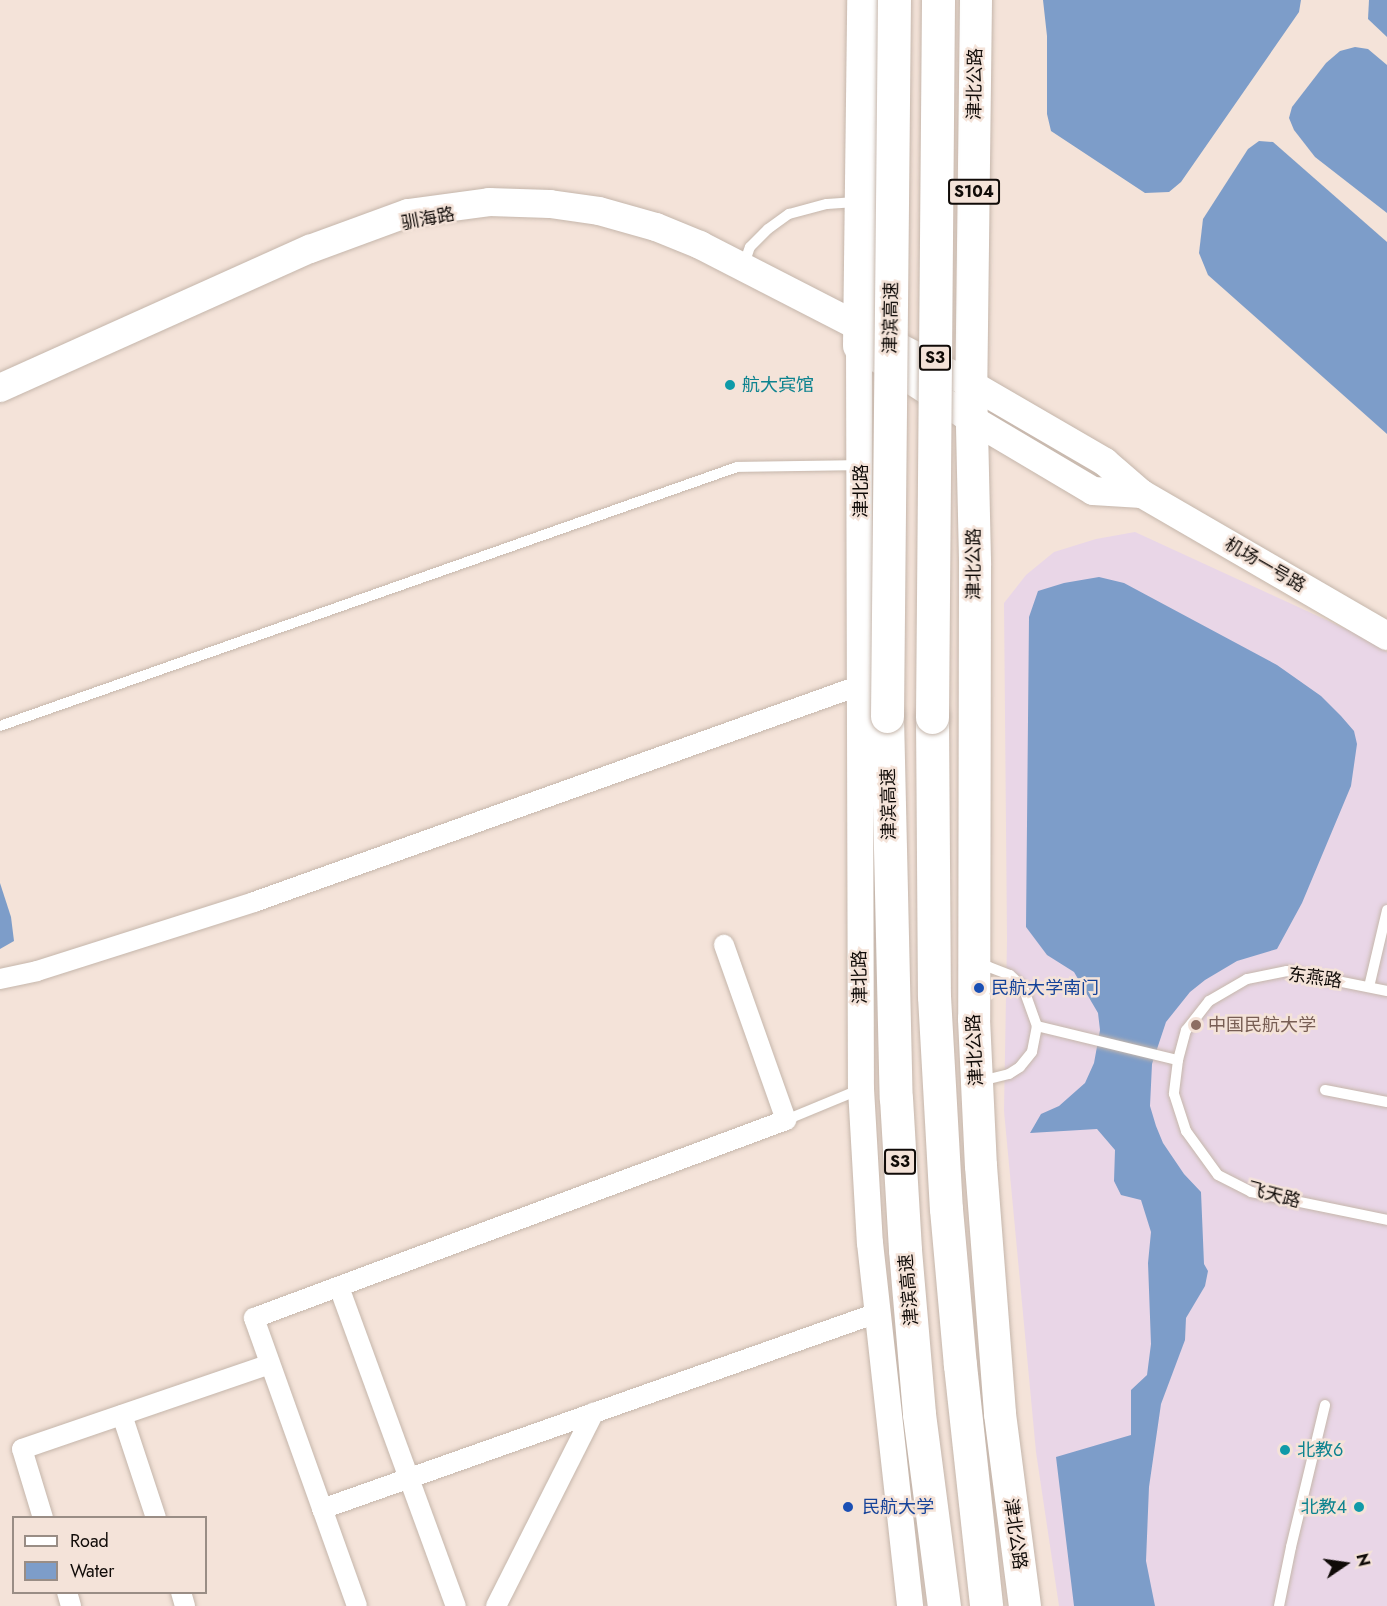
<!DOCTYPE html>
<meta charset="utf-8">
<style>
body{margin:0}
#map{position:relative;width:1387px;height:1606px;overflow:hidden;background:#f4e3d9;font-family:Jost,"Noto Sans SC",sans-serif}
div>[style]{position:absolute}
.education>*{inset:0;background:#e9d6e7}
.water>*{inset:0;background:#7d9dc9}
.roads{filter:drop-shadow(0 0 2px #c5b6ab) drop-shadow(0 0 2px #c5b6ab)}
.service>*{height:10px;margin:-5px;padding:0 5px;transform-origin:5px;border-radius:5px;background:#fff}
.minor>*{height:20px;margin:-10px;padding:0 10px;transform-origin:10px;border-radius:10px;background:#fff}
.tertiary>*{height:26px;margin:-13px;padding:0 13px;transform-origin:13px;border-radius:13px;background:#fff}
.secondary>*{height:28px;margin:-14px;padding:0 14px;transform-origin:14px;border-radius:14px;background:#fff}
.primary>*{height:32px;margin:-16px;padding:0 16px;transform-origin:16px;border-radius:16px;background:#fff}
.motorway>*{height:33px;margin:-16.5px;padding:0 16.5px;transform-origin:16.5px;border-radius:16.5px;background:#fff}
.bridges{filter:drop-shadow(0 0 2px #c5b6ab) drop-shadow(0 0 2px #c5b6ab)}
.motorway-bridge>*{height:33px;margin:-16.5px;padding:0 16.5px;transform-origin:16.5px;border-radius:16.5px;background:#fff}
.dots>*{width:16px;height:16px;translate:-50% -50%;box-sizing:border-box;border:3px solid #f4e3d9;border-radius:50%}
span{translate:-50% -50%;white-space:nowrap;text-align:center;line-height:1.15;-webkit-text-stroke:5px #f4e3d9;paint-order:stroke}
.shield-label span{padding:2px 4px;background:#f4e3d9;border:2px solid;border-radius:4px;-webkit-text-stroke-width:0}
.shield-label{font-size:16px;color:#100b08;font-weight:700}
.street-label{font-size:18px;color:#100b08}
.culture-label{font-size:18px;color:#0d838f}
.left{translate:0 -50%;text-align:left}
.right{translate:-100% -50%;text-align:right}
.transit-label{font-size:18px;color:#164399}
.education-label{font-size:18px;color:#785e54}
.legend{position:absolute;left:12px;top:1516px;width:195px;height:78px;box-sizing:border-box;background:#f4e3d9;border:2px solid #998d85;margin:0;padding:8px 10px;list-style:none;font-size:18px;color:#100b08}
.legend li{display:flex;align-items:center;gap:12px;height:30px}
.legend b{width:30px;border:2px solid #998d85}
.north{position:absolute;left:1315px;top:1534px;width:60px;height:60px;-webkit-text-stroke:4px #f4e3d9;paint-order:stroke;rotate:77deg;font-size:16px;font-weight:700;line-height:24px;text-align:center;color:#100b08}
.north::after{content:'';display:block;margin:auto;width:21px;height:27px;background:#100b08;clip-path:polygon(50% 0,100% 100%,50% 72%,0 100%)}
</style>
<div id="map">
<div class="education">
<i style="clip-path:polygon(1135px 532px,1359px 635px,1387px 652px,1387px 1606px,1059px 1606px,1036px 1452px,1004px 1111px,1007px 939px,1004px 603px,1026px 575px,1054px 552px,1096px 539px)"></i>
</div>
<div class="water">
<i style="clip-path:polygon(1043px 0,1301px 0,1299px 12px,1181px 182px,1169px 192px,1145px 193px,1051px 131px,1047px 114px,1047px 36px)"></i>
<i style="clip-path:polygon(1369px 0,1387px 0,1387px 37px,1368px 19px)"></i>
<i style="clip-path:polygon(1355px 47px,1368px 49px,1387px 65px,1387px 213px,1315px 157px,1294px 130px,1289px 118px,1292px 107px,1326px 63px,1340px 51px)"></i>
<i style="clip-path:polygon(1259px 141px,1273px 142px,1387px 242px,1387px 434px,1208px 275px,1199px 253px,1203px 219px,1248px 149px)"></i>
<i style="clip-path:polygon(1099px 577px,1124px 583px,1277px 665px,1321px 696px,1341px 716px,1354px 731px,1357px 744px,1351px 786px,1302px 903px,1277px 949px,1237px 961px,1205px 980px,1190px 992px,1166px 1022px,1152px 1064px,1150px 1106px,1156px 1126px,1163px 1143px,1184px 1174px,1201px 1192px,1204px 1264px,1208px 1271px,1205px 1286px,1186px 1318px,1185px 1340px,1161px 1404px,1149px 1487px,1146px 1561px,1155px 1606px,1074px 1606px,1056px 1457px,1131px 1435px,1131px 1390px,1147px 1375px,1151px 1344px,1148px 1263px,1151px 1232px,1141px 1200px,1121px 1195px,1114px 1181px,1115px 1150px,1097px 1129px,1030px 1133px,1041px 1114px,1059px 1106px,1085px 1083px,1094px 1063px,1100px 1030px,1098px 1013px,1074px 972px,1047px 955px,1026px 927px,1029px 617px,1038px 591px,1064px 583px)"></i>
<i style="clip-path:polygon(0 883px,11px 917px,14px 941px,0 949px)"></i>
</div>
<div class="roads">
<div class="service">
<i style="left:743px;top:267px;width:21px;rotate:-71deg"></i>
<i style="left:750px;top:247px;width:25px;rotate:-45deg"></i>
<i style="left:768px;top:229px;width:26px;rotate:-36deg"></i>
<i style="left:789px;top:214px;width:39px;rotate:-15deg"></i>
<i style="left:827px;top:204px;width:32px;rotate:-4deg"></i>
<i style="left:0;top:726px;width:781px;rotate:-19.36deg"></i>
<i style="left:737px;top:467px;width:124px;rotate:-0.9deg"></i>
<i style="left:976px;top:965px;width:13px;rotate:9deg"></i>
<i style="left:989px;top:967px;width:22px;rotate:21deg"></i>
<i style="left:1010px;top:975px;width:18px;rotate:43deg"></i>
<i style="left:1023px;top:987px;width:41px;rotate:70.3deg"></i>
<i style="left:1037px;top:1026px;width:26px;rotate:101deg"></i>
<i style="left:1032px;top:1052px;width:19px;rotate:129deg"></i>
<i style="left:1020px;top:1067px;width:13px;rotate:148deg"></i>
<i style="left:1009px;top:1074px;width:29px;rotate:166deg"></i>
<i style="left:1369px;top:987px;width:79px;rotate:-76.8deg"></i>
<i style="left:1387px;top:991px;width:102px;rotate:-168.7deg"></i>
<i style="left:1287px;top:971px;width:41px;rotate:168.7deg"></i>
<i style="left:1247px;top:979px;width:44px;rotate:149.9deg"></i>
<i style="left:1209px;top:1001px;width:37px;rotate:128deg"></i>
<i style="left:1186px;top:1030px;width:31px;rotate:105deg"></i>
<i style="left:1178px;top:1060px;width:34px;rotate:97deg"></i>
<i style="left:1174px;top:1094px;width:39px;rotate:72deg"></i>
<i style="left:1186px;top:1131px;width:54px;rotate:54deg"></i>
<i style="left:1218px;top:1175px;width:37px;rotate:27deg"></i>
<i style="left:1251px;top:1192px;width:139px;rotate:11.6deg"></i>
<i style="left:1037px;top:1026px;width:145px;rotate:13.6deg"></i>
<i style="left:1325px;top:1090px;width:63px;rotate:11deg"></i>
<i style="left:786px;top:1120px;width:81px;rotate:-22.5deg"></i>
<i style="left:1279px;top:1606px;width:60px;rotate:-78.5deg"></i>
<i style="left:1291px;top:1547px;width:146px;rotate:-76.5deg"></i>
</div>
<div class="minor">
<i style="left:0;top:979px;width:38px;rotate:-12deg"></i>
<i style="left:37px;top:971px;width:228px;rotate:-17.6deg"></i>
<i style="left:254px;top:902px;width:645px;rotate:-19.67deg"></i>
<i style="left:339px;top:1287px;width:340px;rotate:69.9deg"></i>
<i style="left:122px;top:1415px;width:108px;rotate:71.7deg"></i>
<i style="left:322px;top:1509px;width:589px;rotate:-19.45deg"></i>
<i style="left:43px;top:1518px;width:72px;rotate:-106.9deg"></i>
<i style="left:22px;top:1449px;width:262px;rotate:-18.9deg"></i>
<i style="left:67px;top:1592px;width:15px;rotate:74deg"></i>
<i style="left:181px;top:1592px;width:15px;rotate:74deg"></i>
<i style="left:357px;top:1606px;width:306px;rotate:-109.7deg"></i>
<i style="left:254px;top:1318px;width:568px;rotate:-20.41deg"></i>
<i style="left:786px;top:1120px;width:186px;rotate:-109.5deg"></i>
<i style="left:496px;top:1606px;width:217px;rotate:-63.2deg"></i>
</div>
<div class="tertiary">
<i style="left:859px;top:346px;width:743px;rotate:89.85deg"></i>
<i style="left:861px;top:1089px;width:154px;rotate:86.7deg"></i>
<i style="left:870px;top:1243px;width:365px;rotate:83.7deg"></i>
</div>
<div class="secondary">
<i style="left:874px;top:356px;width:108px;rotate:33deg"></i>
<i style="left:965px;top:415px;width:149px;rotate:30.7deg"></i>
<i style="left:1093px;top:491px;width:49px;rotate:3.5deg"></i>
<i style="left:0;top:388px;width:340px;rotate:-24.2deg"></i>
<i style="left:310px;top:249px;width:104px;rotate:-20.2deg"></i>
<i style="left:408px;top:213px;width:82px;rotate:-7.7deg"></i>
<i style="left:489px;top:202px;width:61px;rotate:1.9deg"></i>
<i style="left:550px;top:204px;width:49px;rotate:8.1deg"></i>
<i style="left:599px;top:211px;width:59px;rotate:15.7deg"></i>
<i style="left:656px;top:227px;width:48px;rotate:22.2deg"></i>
<i style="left:700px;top:245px;width:305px;rotate:27.2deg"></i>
<i style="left:971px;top:384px;width:155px;rotate:30.2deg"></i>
<i style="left:1105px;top:462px;width:49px;rotate:40.9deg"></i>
<i style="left:1142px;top:494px;width:283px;rotate:30.1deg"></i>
</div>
<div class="primary">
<i style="left:976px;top:0;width:384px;rotate:90.7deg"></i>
<i style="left:971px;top:384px;width:181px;rotate:88.7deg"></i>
<i style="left:975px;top:565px;width:454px;rotate:90.1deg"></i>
<i style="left:974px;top:1019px;width:147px;rotate:87.3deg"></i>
<i style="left:981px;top:1166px;width:249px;rotate:85.6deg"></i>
<i style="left:1000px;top:1414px;width:194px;rotate:82.6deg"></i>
<i style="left:859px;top:346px;width:346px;rotate:-89.3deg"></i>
</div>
<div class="motorway">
<i style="left:887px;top:716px;width:382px;rotate:88.7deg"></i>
<i style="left:896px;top:1098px;width:152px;rotate:86.6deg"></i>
<i style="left:905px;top:1250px;width:165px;rotate:85.1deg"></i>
<i style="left:919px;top:1414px;width:194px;rotate:82.6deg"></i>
<i style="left:932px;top:717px;width:279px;rotate:89.6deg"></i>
<i style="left:934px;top:996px;width:213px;rotate:86.8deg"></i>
<i style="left:946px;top:1209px;width:157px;rotate:84.9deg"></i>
<i style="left:960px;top:1365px;width:242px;rotate:83.8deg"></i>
</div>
</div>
<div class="bridges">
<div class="motorway-bridge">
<i style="left:887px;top:716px;width:716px;rotate:-89.44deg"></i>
<i style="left:932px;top:717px;width:717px;rotate:-89.52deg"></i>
</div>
</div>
<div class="dots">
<i style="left:730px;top:385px;background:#0f9aa8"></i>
<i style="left:979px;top:988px;background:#1a4fb4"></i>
<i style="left:1196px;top:1025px;background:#8d6e63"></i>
<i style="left:1285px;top:1450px;background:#0f9aa8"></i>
<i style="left:848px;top:1507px;background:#1a4fb4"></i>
<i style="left:1359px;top:1507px;background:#0f9aa8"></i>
</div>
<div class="shield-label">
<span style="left:974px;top:192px">S104</span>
<span style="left:935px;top:358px">S3</span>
<span style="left:900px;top:1162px">S3</span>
</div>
<div class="street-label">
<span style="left:975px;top:84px;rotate:-89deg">津北公路</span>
<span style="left:428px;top:219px;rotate:-11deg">驯海路</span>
<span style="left:891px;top:318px;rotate:-89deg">津滨高速</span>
<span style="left:861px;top:491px;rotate:-90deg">津北路</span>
<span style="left:974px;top:564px;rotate:-90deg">津北公路</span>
<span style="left:1265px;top:565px;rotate:30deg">机场一号路</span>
<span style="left:889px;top:804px;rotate:-91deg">津滨高速</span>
<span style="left:860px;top:977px;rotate:-91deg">津北路</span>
<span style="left:1315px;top:978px;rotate:8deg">东燕路</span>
<span style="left:975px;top:1050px;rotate:-93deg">津北公路</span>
<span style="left:1274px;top:1195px;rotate:15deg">飞天路</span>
<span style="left:909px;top:1290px;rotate:-95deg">津滨高速</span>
<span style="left:1015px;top:1534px;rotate:82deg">津北公路</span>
</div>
<div class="culture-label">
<span class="left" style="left:742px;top:385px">航大宾馆</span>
<span class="left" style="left:1297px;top:1450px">北教6</span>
<span class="right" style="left:1347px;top:1507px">北教4</span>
</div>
<div class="transit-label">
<span class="left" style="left:991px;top:988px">民航大学南门</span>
<span class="left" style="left:862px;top:1507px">民航大学</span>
</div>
<div class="education-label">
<span class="left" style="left:1208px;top:1025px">中国民航大学</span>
</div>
<ul class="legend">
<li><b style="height:8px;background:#fff"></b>Road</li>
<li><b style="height:16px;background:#7d9dc9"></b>Water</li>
</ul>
<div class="north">N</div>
</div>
